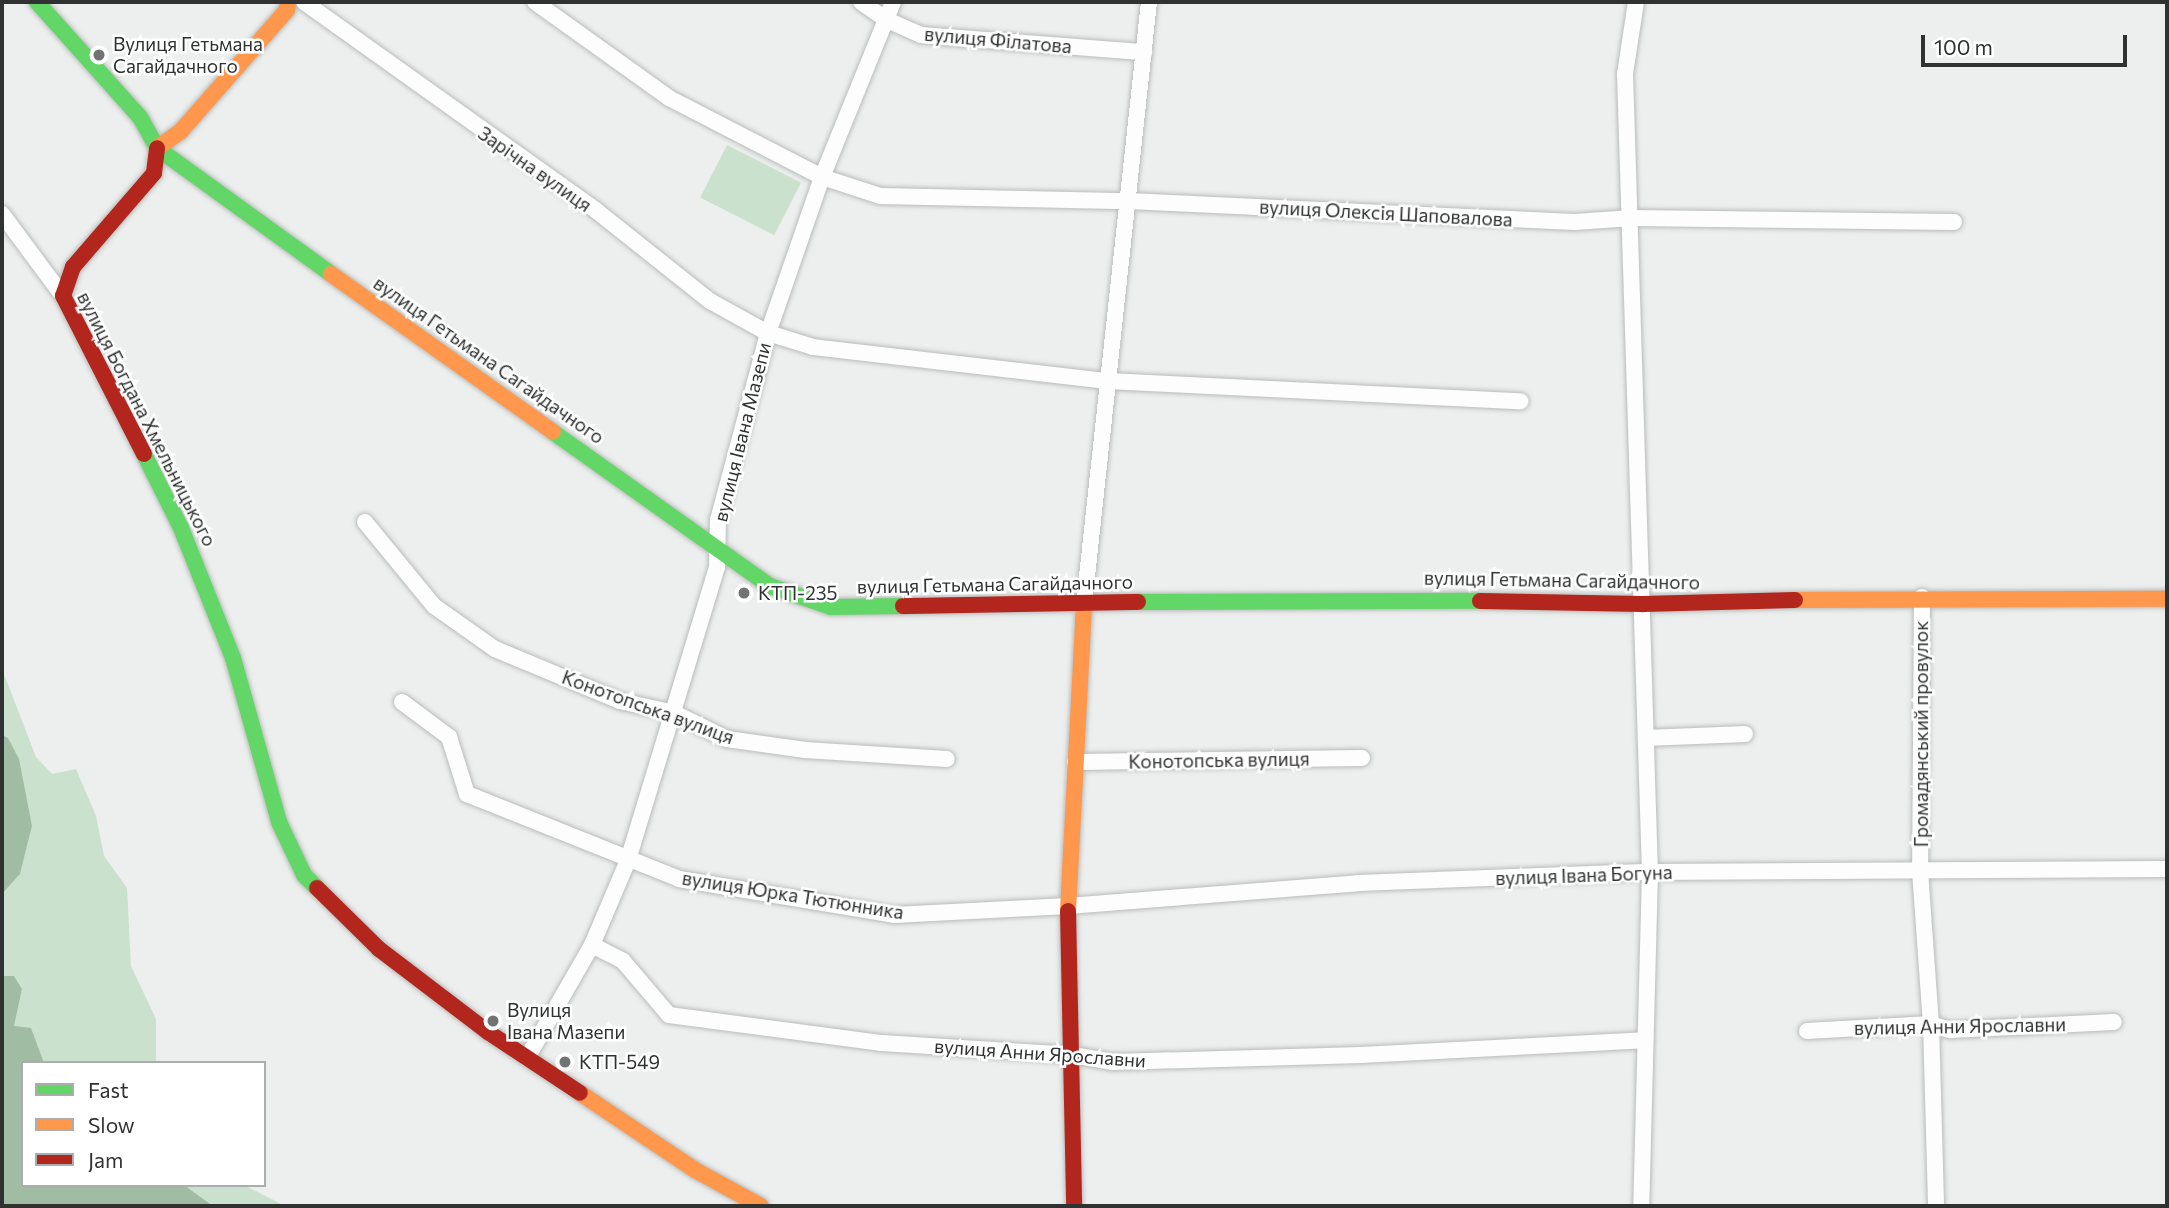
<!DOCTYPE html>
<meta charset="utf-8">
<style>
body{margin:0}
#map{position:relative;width:2169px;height:1208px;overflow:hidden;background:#ecefed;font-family:Commissioner,sans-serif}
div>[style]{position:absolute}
.green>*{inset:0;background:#cae1cd;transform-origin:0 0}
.water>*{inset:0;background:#a0bda3}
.roads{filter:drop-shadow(0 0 2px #b9bcba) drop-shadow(0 0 2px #b9bcba)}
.street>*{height:16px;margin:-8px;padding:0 8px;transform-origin:8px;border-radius:8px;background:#fcfdfc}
.fast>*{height:16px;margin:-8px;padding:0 8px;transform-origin:8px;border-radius:8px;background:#63d668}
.slow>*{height:16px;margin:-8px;padding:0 8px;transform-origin:8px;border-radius:8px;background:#ff974d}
.jam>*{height:16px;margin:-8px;padding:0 8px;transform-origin:8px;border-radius:8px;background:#b3261e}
.dots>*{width:19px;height:19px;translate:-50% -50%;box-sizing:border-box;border:4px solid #fff;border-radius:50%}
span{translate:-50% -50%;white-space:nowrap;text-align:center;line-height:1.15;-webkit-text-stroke:5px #fff;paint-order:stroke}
.street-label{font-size:19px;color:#303231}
.poi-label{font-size:19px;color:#303231}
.left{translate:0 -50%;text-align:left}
.frame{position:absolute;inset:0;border:4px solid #303231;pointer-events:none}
.legend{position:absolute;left:21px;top:1061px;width:245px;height:126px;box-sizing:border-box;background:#fff;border:2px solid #acadad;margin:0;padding:9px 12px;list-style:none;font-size:21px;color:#303231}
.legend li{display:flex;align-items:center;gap:14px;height:35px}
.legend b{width:35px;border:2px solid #acadad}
.scale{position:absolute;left:1921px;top:35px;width:206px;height:32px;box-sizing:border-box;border:4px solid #303231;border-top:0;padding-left:9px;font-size:21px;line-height:24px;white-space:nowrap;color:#303231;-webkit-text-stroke:5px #fff;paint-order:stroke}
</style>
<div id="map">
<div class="green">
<i style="left:727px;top:145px;width:83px;height:59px;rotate:27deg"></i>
<i style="clip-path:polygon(2px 669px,36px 757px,52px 774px,76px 769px,96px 816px,104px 856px,127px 888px,131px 966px,156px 1019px,156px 1063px,44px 1063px,13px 1026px,22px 989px,14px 976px,2px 976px,2px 894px,20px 874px,32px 826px,8px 738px,2px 735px)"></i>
<i style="clip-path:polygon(184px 1185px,244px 1185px,285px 1206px,213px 1206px)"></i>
</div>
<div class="water">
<i style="clip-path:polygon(2px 735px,8px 738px,19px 759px,32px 826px,20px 874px,2px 894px)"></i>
<i style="clip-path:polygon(2px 976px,14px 976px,22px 989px,14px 1026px,31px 1028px,44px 1063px,23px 1063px,23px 1185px,184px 1185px,213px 1206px,2px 1206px)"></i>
</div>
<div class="roads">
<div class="street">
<i style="left:304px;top:2px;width:361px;rotate:35.5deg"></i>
<i style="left:598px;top:212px;width:143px;rotate:38.5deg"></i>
<i style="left:710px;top:301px;width:66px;rotate:28.9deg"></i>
<i style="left:768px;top:333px;width:47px;rotate:17.3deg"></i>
<i style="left:813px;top:347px;width:295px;rotate:6.6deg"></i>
<i style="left:1106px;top:381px;width:415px;rotate:2.8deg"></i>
<i style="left:535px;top:2px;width:165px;rotate:35.6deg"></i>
<i style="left:669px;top:98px;width:172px;rotate:27.3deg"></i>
<i style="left:822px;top:177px;width:61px;rotate:18.1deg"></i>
<i style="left:880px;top:196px;width:249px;rotate:1.2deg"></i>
<i style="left:1129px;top:201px;width:446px;rotate:2.7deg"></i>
<i style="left:1575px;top:222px;width:57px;rotate:-4deg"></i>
<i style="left:1632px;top:218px;width:322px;rotate:0.7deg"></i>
<i style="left:861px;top:2px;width:29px;rotate:35deg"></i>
<i style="left:885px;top:19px;width:39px;rotate:24deg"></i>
<i style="left:921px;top:35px;width:224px;rotate:4.4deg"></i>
<i style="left:1636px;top:2px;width:73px;rotate:98.7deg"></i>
<i style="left:1625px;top:74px;width:798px;rotate:88.21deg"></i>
<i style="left:1650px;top:872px;width:334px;rotate:91.5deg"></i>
<i style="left:2px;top:214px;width:102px;rotate:53.4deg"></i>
<i style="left:365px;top:522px;width:109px;rotate:50.6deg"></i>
<i style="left:434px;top:606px;width:75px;rotate:35.2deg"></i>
<i style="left:495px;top:649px;width:135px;rotate:22.6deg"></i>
<i style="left:620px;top:701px;width:55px;rotate:12.5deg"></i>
<i style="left:674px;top:713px;width:59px;rotate:26.1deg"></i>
<i style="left:727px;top:739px;width:79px;rotate:8deg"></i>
<i style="left:805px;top:750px;width:142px;rotate:3.6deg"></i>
<i style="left:1922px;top:597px;width:274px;rotate:90.4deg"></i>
<i style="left:1920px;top:871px;width:153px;rotate:85.9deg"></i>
<i style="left:1931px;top:1024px;width:182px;rotate:88.4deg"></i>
<i style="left:1084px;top:604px;width:605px;rotate:-83.84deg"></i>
<i style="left:402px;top:702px;width:59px;rotate:36.7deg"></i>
<i style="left:449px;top:737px;width:60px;rotate:72.5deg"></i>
<i style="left:467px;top:794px;width:228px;rotate:21.8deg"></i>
<i style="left:679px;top:879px;width:218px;rotate:9.5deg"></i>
<i style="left:894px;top:915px;width:174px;rotate:-3deg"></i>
<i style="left:1068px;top:906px;width:291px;rotate:-4.5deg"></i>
<i style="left:1358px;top:883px;width:292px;rotate:-2.2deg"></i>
<i style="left:1650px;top:872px;width:517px;rotate:-0.33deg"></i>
<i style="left:1646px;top:738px;width:99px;rotate:-2.3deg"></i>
<i style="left:1075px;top:762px;width:287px;rotate:-0.8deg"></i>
<i style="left:592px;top:945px;width:35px;rotate:27deg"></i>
<i style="left:623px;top:961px;width:71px;rotate:49.6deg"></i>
<i style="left:669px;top:1015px;width:215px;rotate:7.5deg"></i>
<i style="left:882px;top:1043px;width:191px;rotate:3.6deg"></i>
<i style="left:1073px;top:1055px;width:41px;rotate:9.9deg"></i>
<i style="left:1113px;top:1062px;width:248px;rotate:-1.6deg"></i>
<i style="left:1361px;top:1055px;width:283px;rotate:-3deg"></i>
<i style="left:1807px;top:1031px;width:124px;rotate:-3.2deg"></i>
<i style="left:1931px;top:1024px;width:20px;rotate:18deg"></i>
<i style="left:1950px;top:1030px;width:164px;rotate:-2.8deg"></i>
<i style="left:527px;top:1058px;width:130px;rotate:-60.1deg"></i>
<i style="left:592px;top:945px;width:92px;rotate:-67deg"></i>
<i style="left:628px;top:860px;width:306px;rotate:-73.1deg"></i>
<i style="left:717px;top:567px;width:47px;rotate:-88.8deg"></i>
<i style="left:718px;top:520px;width:194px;rotate:-75deg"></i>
<i style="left:768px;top:333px;width:165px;rotate:-70.9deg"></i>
<i style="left:822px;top:177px;width:189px;rotate:-67.9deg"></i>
</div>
<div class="fast">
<i style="left:37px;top:2px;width:154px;rotate:48.2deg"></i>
<i style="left:140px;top:117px;width:35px;rotate:61deg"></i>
<i style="left:157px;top:148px;width:215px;rotate:35.9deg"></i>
<i style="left:553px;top:432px;width:266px;rotate:35.4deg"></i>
<i style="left:770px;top:586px;width:65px;rotate:19deg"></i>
<i style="left:831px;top:607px;width:72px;rotate:-0.8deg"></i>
<i style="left:144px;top:454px;width:83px;rotate:63.4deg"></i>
<i style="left:181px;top:528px;width:140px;rotate:68.2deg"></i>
<i style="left:233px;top:658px;width:170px;rotate:74.3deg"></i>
<i style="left:279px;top:822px;width:59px;rotate:64.7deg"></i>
<i style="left:304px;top:875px;width:18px;rotate:45deg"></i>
<i style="left:1138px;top:602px;width:342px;rotate:-0.2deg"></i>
</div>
<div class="slow">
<i style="left:157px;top:148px;width:29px;rotate:-35deg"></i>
<i style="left:181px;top:131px;width:161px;rotate:-48.8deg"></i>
<i style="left:287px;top:10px;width:8px;rotate:-83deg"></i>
<i style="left:331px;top:274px;width:272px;rotate:35.4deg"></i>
<i style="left:1795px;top:600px;width:372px;rotate:-0.2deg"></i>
<i style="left:1068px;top:911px;width:307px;rotate:-87deg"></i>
<i style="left:580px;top:1093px;width:138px;rotate:33.8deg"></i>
<i style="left:695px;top:1170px;width:75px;rotate:28.6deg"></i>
</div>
<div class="jam">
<i style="left:144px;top:454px;width:178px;rotate:-117.1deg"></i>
<i style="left:63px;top:296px;width:31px;rotate:-71deg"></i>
<i style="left:73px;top:267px;width:124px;rotate:-49.2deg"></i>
<i style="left:154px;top:173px;width:25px;rotate:-83deg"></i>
<i style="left:1480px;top:601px;width:163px;rotate:1.1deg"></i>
<i style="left:1643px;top:604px;width:152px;rotate:-1.5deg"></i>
<i style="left:903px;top:606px;width:235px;rotate:-1deg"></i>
<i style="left:317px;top:888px;width:87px;rotate:44.5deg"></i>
<i style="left:379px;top:949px;width:137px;rotate:37.3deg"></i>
<i style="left:488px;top:1032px;width:110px;rotate:33.5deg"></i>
<i style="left:1068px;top:911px;width:295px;rotate:88.8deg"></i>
</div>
</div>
<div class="dots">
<i style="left:99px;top:55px;background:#727473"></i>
<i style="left:744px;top:593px;background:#727473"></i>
<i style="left:493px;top:1021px;background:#727473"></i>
<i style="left:565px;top:1062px;background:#727473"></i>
</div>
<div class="street-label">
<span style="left:998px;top:40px;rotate:5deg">вулиця Філатова</span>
<span style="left:535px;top:169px;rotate:35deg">Зарічна вулиця</span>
<span style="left:1386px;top:213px;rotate:3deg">вулиця Олексія Шаповалова</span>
<span style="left:489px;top:360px;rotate:35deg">вулиця Гетьмана Сагайдачного</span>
<span style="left:147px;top:419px;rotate:63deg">вулиця Богдана Хмельницького</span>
<span style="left:742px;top:432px;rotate:-76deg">вулиця Івана Мазепи</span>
<span style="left:1562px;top:580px;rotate:1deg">вулиця Гетьмана Сагайдачного</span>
<span style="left:995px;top:584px;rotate:-1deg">вулиця Гетьмана Сагайдачного</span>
<span style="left:648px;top:707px;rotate:20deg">Конотопська вулиця</span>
<span style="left:1921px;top:734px;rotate:-90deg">Громадянський провулок</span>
<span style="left:1219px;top:760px;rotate:-1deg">Конотопська вулиця</span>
<span style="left:1584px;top:875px;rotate:-2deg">вулиця Івана Богуна</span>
<span style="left:793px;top:895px;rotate:9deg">вулиця Юрка Тютюнника</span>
<span style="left:1960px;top:1026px;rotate:-1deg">вулиця Анни Ярославни</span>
<span style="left:1040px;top:1053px;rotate:4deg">вулиця Анни Ярославни</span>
</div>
<div class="poi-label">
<span class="left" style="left:113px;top:55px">Вулиця Гетьмана<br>Сагайдачного</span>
<span class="left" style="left:758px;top:593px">КТП-235</span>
<span class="left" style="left:507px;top:1021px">Вулиця<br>Івана Мазепи</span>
<span class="left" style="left:579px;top:1062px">КТП-549</span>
</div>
<div class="frame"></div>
<ul class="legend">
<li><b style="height:9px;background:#63d668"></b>Fast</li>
<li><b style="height:9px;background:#ff974d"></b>Slow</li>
<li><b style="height:9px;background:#b3261e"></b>Jam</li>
</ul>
<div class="scale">100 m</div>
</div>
